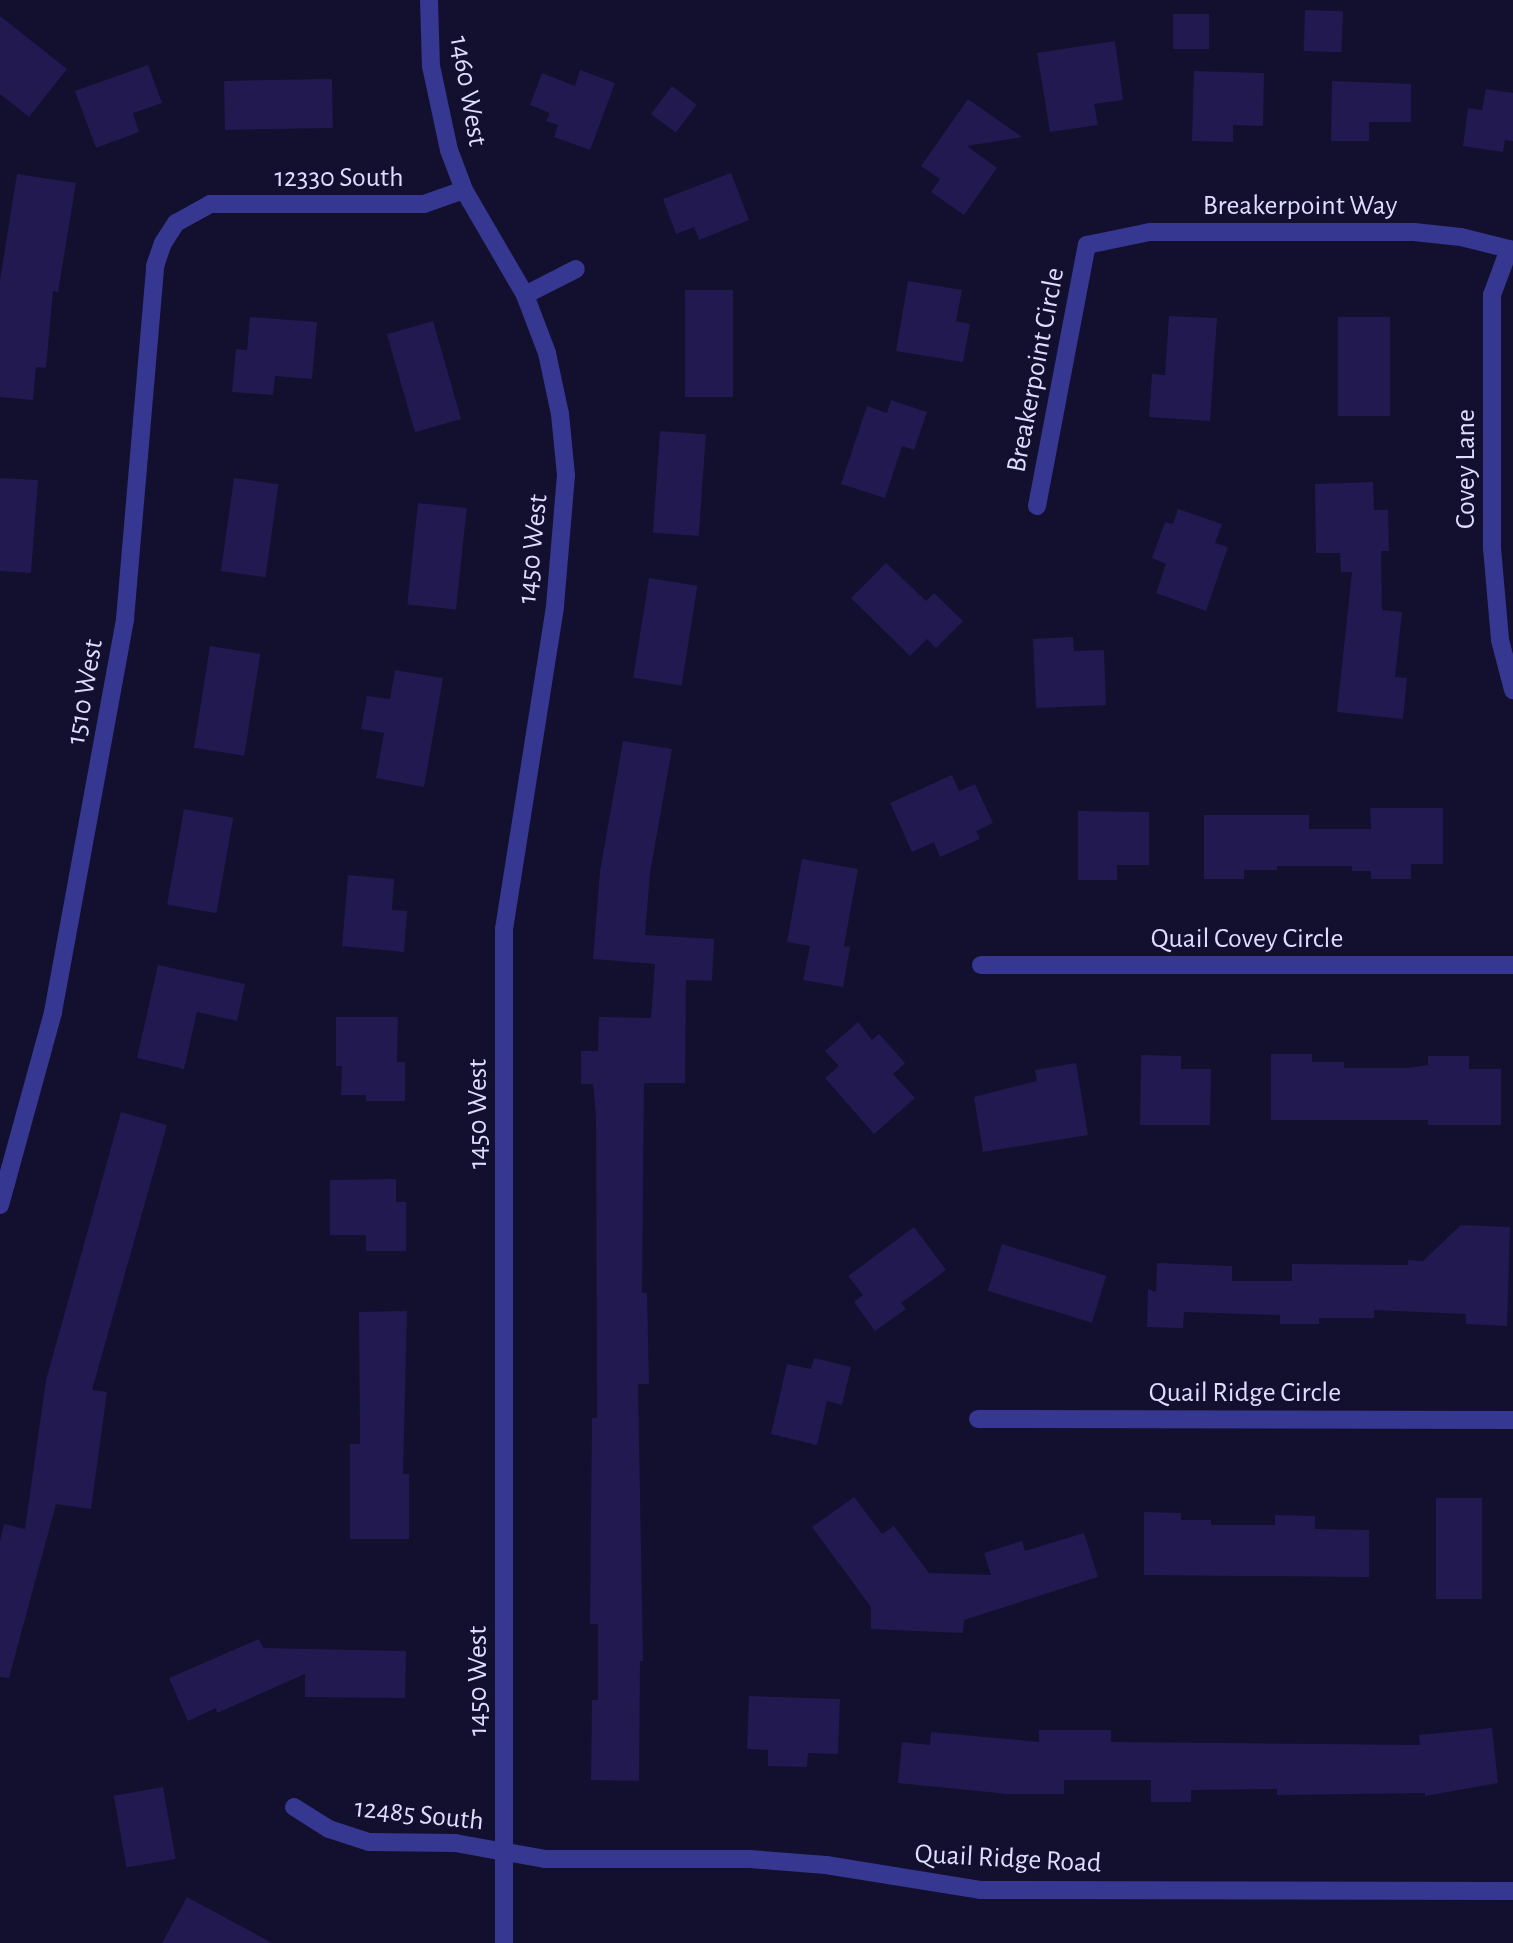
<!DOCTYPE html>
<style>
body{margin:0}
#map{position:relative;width:1513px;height:1943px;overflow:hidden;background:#130f2e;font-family:"Alegreya Sans",sans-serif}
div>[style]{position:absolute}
.building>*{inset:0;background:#221951;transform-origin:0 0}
.minor>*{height:18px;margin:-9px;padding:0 9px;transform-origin:9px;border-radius:9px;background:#363791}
span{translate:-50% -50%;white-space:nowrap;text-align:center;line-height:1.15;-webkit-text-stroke:6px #130f2e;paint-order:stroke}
.street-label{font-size:28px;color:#dedcff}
</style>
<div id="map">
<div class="building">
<i style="left:1305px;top:10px;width:38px;height:41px;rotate:2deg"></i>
<i style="left:1173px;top:14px;width:36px;height:35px"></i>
<i style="clip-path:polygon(0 16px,67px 69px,29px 117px,0 94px)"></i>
<i style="clip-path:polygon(1115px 41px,1123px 100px,1094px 104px,1098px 125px,1050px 132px,1037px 53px)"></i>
<i style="clip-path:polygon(148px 65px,162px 103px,133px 113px,139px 132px,96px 148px,75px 91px)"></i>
<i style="clip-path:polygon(580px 70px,615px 83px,590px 150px,554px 137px,558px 125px,546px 121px,550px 113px,530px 105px,542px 73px,575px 86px)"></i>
<i style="clip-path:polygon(1194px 71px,1264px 73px,1263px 126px,1233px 125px,1233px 142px,1192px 141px)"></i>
<i style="left:332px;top:79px;width:49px;height:108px;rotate:89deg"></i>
<i style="clip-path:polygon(1332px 81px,1411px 84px,1411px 122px,1369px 122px,1369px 141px,1331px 141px)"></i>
<i style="left:672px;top:86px;width:31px;height:35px;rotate:37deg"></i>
<i style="clip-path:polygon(1486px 89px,1513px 93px,1513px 141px,1505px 140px,1503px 152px,1463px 146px,1468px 108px,1482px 110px)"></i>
<i style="clip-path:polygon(968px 99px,1022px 137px,967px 146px,997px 168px,964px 215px,931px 192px,940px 179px,921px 166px)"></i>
<i style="clip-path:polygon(731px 173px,749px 220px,699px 240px,694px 227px,676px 234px,663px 199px)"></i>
<i style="clip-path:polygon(17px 174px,76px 183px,58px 292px,53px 291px,46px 368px,36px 367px,33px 400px,0 397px,0 280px)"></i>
<i style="clip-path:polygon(908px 281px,962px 290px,956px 321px,970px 324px,963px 362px,896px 351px)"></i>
<i style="left:685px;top:290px;width:48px;height:107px"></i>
<i style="clip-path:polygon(1169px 316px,1217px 318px,1210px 421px,1149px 417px,1152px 374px,1165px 375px)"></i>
<i style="clip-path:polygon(250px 317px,317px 322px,312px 379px,275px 376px,273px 395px,232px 392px,236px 349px,247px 350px)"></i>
<i style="left:1338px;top:317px;width:52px;height:99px"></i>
<i style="left:433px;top:321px;width:102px;height:48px;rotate:74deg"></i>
<i style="clip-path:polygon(891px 400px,927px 412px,914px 450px,902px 446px,885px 498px,841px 484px,867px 406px,887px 413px)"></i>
<i style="left:660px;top:431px;width:46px;height:102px;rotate:4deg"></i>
<i style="clip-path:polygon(0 478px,38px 480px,31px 573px,0 571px)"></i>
<i style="left:234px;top:478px;width:45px;height:94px;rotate:8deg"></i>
<i style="clip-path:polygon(1373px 482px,1374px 510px,1388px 510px,1389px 551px,1381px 551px,1382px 610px,1402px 612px,1395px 677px,1407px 678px,1403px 719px,1337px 712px,1352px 572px,1341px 572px,1340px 553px,1316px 553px,1315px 484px)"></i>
<i style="left:418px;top:503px;width:49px;height:102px;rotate:6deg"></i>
<i style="clip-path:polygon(1178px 509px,1222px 524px,1215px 543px,1228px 547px,1206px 611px,1156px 593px,1166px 564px,1152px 558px,1165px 522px,1173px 524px)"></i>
<i style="clip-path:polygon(886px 563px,926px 601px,934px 593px,963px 621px,936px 648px,927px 639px,910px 656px,851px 598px)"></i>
<i style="left:649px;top:578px;width:49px;height:101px;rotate:9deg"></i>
<i style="clip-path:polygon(1073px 637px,1074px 651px,1104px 650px,1106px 705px,1036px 708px,1033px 639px)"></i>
<i style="left:210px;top:646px;width:51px;height:103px;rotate:9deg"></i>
<i style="clip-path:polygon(395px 670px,443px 678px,424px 787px,376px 778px,384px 733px,361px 729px,367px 696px,390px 699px)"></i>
<i style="clip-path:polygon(623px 741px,672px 749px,650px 873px,645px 935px,714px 939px,712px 981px,686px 980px,685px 1083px,644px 1083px,642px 1293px,647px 1293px,649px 1384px,638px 1384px,643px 1661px,640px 1661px,639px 1781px,591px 1780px,592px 1700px,598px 1700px,598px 1624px,590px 1624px,592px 1418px,597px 1418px,596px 1117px,593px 1084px,581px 1084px,581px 1051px,598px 1051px,599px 1017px,651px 1018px,655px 964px,593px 959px,600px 871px)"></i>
<i style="clip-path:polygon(952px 775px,959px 791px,975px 784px,993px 823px,976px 831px,980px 839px,940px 857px,934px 842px,912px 852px,890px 803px)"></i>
<i style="clip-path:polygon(1370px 808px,1443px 808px,1443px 864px,1411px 864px,1411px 879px,1371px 879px,1371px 871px,1352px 871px,1352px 866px,1277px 866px,1277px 870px,1244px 870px,1244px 879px,1204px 879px,1204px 815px,1309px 815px,1309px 829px,1371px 829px)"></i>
<i style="left:184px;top:809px;width:50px;height:97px;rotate:10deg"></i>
<i style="clip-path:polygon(1078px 811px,1149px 812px,1149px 865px,1117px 865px,1117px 880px,1078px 880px)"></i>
<i style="clip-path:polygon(802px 859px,858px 869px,844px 946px,850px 947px,843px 987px,803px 980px,810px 946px,787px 942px)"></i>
<i style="clip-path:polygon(348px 875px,394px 879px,392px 910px,407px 911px,404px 952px,342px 946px)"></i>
<i style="clip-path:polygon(158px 965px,245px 984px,237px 1021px,197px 1012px,184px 1069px,137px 1058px)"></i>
<i style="clip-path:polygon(336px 1017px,398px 1017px,397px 1062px,405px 1062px,405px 1101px,366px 1101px,366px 1095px,341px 1095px,342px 1066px,336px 1066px)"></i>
<i style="clip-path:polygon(858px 1022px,872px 1040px,879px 1034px,905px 1063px,893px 1074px,915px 1098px,874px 1134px,825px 1078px,839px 1066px,825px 1051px)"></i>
<i style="clip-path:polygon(1271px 1054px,1312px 1054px,1312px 1062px,1344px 1062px,1344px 1068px,1408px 1068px,1428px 1065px,1428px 1056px,1469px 1056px,1469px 1069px,1501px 1069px,1501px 1125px,1428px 1125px,1428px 1120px,1271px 1120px)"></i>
<i style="clip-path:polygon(1141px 1055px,1181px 1056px,1181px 1069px,1211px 1069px,1210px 1125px,1140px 1125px)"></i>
<i style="clip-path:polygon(1076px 1063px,1088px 1135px,983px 1152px,974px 1097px,1037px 1081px,1035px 1070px)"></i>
<i style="clip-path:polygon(121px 1112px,167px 1125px,92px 1390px,107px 1392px,91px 1509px,56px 1504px,9px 1678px,0 1677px,0 1541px,4px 1524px,25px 1529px,46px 1380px)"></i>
<i style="clip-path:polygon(396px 1179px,396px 1202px,406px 1202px,406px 1251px,366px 1251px,366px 1235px,330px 1235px,330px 1180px)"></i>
<i style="clip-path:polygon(1461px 1225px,1510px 1227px,1507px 1326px,1466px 1324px,1466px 1314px,1374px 1310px,1374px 1318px,1319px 1318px,1319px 1324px,1280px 1324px,1280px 1315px,1184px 1312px,1183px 1328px,1147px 1327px,1148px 1289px,1156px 1292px,1157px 1263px,1232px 1266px,1232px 1281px,1292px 1281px,1292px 1264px,1408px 1265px,1408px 1260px,1423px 1261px)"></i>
<i style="clip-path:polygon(914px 1227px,946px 1270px,901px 1303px,906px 1309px,875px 1331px,854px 1302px,863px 1295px,848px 1276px)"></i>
<i style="left:1002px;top:1244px;width:109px;height:49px;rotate:17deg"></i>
<i style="clip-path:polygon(407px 1311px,403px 1474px,409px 1474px,409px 1539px,350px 1539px,350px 1444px,360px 1444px,359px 1312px)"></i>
<i style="clip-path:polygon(814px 1358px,851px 1367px,842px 1405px,827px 1401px,817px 1445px,771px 1434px,787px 1364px,811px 1369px)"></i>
<i style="clip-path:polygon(854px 1497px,882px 1534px,894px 1526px,929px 1573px,991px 1575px,984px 1553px,1022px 1541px,1025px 1551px,1084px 1533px,1098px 1577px,964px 1620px,963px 1633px,871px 1629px,871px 1607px,812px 1527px)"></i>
<i style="left:1436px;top:1498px;width:46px;height:101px"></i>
<i style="clip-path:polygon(1144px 1512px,1181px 1513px,1181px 1520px,1211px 1520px,1211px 1525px,1275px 1525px,1275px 1515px,1315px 1516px,1315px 1529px,1369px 1530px,1369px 1577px,1144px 1575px)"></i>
<i style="clip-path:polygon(259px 1639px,263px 1648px,406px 1651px,405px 1698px,305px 1697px,305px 1674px,217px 1713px,216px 1708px,188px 1721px,169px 1678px)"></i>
<i style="clip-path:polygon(749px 1696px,840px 1699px,838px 1754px,808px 1753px,807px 1767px,768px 1766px,768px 1750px,747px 1749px)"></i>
<i style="clip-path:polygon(1492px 1728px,1498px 1783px,1425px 1796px,1425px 1793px,1277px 1795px,1277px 1789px,1191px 1790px,1191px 1802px,1151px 1802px,1151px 1780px,1064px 1780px,1064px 1794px,1008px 1794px,898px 1783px,902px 1742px,930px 1745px,931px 1732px,1039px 1742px,1039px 1730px,1111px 1730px,1111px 1742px,1420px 1745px,1419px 1735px)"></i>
<i style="left:163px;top:1787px;width:73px;height:50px;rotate:80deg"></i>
<i style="clip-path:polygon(187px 1897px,272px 1943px,162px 1943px)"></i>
</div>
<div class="minor">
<i style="left:429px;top:0;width:66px;rotate:88.3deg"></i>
<i style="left:431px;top:66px;width:86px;rotate:77.9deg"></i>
<i style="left:449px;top:150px;width:43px;rotate:69.4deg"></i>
<i style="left:464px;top:190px;width:121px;rotate:59.8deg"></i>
<i style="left:525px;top:295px;width:62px;rotate:69.2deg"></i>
<i style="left:547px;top:353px;width:62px;rotate:78deg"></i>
<i style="left:560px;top:414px;width:61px;rotate:84.4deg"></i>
<i style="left:566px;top:475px;width:132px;rotate:94.8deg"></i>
<i style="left:555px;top:607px;width:326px;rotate:99deg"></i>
<i style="left:504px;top:929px;width:1014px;rotate:90deg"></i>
<i style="left:1509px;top:249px;width:49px;rotate:110.3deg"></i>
<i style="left:1492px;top:295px;width:253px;rotate:90deg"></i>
<i style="left:1492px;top:548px;width:92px;rotate:85deg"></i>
<i style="left:1500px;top:640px;width:52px;rotate:75.4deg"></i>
<i style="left:525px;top:295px;width:57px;rotate:-27deg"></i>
<i style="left:1037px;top:506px;width:266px;rotate:-79.2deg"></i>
<i style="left:1087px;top:245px;width:64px;rotate:-11.7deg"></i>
<i style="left:1150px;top:232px;width:264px"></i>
<i style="left:1414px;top:232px;width:47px;rotate:6.1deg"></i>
<i style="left:1461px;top:237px;width:54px;rotate:14deg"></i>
<i style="left:981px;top:965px;width:532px"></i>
<i style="left:0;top:1205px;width:200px;rotate:-74.6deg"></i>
<i style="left:53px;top:1012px;width:400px;rotate:-79.6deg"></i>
<i style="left:125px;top:619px;width:354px;rotate:-85.1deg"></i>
<i style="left:155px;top:266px;width:24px;rotate:-71deg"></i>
<i style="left:163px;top:243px;width:24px;rotate:-57deg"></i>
<i style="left:176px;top:223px;width:39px;rotate:-29deg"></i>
<i style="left:210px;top:204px;width:214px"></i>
<i style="left:424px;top:204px;width:42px;rotate:-19.3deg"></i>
<i style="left:978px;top:1419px;width:535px;rotate:0.11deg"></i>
<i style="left:294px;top:1807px;width:41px;rotate:32.2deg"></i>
<i style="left:329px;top:1829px;width:42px;rotate:18deg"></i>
<i style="left:369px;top:1842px;width:86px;rotate:0.7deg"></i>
<i style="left:455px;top:1843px;width:91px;rotate:10.1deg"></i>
<i style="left:545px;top:1859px;width:205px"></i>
<i style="left:750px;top:1859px;width:76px;rotate:4.5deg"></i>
<i style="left:826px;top:1865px;width:156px;rotate:9.2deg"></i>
<i style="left:980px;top:1890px;width:533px;rotate:0.11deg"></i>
</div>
<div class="street-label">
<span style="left:468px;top:91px;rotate:80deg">1460 West</span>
<span style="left:339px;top:178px">12330 South</span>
<span style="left:1300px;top:206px">Breakerpoint Way</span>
<span style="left:1036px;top:370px;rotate:-79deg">Breakerpoint Circle</span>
<span style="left:1466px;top:469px;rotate:-90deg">Covey Lane</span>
<span style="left:533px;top:549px;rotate:-84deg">1450 West</span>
<span style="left:85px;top:692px;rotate:-80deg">1510 West</span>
<span style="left:1247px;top:939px">Quail Covey Circle</span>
<span style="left:478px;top:1114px;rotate:-90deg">1450 West</span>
<span style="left:1245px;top:1393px">Quail Ridge Circle</span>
<span style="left:478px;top:1681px;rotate:-90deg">1450 West</span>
<span style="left:419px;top:1815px;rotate:6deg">12485 South</span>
<span style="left:1008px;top:1859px;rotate:3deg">Quail Ridge Road</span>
</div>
</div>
